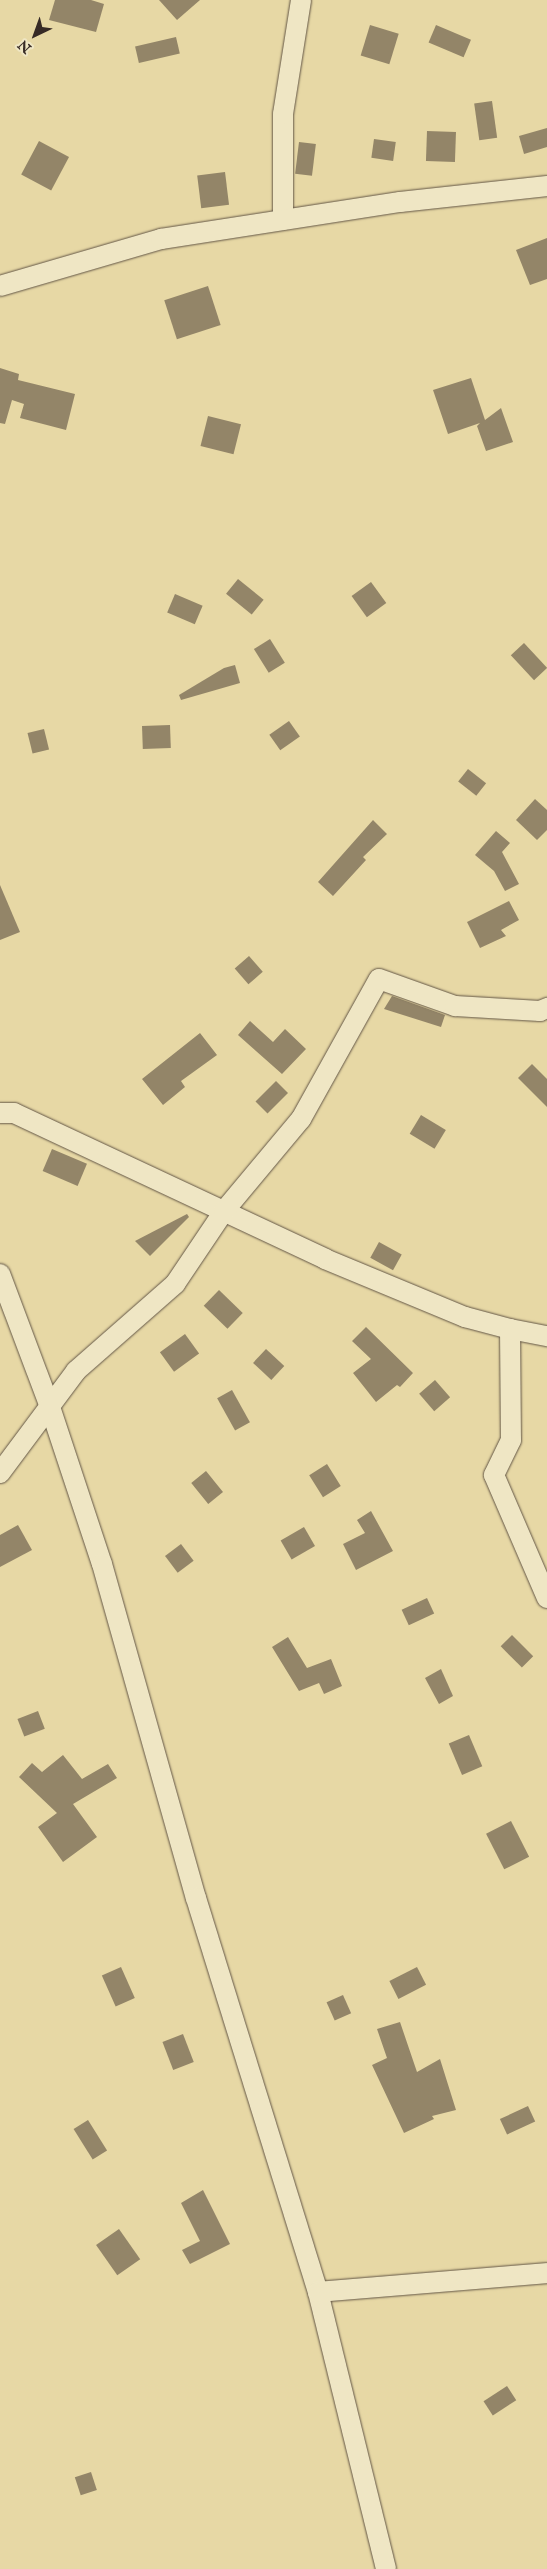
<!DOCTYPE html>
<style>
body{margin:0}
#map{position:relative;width:547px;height:2569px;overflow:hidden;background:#e7d8a5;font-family:"IM FELL English",serif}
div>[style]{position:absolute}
.building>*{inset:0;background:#938568;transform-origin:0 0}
.roads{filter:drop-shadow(0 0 1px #635646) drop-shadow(0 0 1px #635646)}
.minor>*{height:20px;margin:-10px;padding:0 10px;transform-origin:10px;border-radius:10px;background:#efe6c4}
span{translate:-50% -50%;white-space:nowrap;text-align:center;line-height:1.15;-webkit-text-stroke:4px #efe6c4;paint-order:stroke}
.north{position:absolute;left:10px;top:10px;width:50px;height:50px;-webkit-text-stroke:4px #efe6c4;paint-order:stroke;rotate:222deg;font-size:14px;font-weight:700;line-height:20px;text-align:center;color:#372b26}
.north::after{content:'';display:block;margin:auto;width:18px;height:22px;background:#372b26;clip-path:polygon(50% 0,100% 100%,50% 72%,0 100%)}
</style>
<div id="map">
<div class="building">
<i style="clip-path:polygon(55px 0,91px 0,104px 4px,96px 32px,49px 20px)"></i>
<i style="clip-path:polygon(159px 0,200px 0,177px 20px)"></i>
<i style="left:370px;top:25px;width:30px;height:32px;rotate:17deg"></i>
<i style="left:436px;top:25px;width:38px;height:19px;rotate:23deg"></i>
<i style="left:176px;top:37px;width:17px;height:42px;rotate:77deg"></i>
<i style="left:492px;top:101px;width:37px;height:18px;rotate:82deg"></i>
<i style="clip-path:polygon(547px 128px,547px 147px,524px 154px,519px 136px)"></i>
<i style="left:427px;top:131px;width:29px;height:30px;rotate:2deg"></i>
<i style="left:374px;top:139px;width:22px;height:19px;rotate:8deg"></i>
<i style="left:39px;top:141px;width:34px;height:38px;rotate:28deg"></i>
<i style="left:299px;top:142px;width:17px;height:32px;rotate:7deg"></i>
<i style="left:225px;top:172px;width:33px;height:28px;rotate:83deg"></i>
<i style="clip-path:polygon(547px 238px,547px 279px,530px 285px,516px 250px)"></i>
<i style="left:208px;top:286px;width:41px;height:46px;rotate:72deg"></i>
<i style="clip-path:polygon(0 368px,19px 374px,18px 380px,75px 394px,66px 430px,20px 418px,24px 404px,12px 400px,5px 424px,0 423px)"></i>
<i style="clip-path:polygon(471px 378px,485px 420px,501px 408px,513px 442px,486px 451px,477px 426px,480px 423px,448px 434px,433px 390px)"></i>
<i style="left:208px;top:416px;width:34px;height:31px;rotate:14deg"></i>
<i style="left:238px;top:579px;width:33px;height:19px;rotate:39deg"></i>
<i style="left:371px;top:582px;width:26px;height:24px;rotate:54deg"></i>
<i style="left:175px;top:594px;width:30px;height:20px;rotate:23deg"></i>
<i style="left:270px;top:639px;width:28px;height:19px;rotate:58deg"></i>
<i style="left:524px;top:643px;width:34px;height:18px;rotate:47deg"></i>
<i style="clip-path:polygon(235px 665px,240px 683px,181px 700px,179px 695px,224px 668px)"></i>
<i style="left:289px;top:721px;width:19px;height:24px;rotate:55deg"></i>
<i style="left:170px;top:725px;width:23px;height:28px;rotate:88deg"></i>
<i style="left:44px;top:729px;width:21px;height:17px;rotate:76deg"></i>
<i style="left:468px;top:769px;width:23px;height:16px;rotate:38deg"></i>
<i style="clip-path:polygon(535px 799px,547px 810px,547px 830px,537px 840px,516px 820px)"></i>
<i style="clip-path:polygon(373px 820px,387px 834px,363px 857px,366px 860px,333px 896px,318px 882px)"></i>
<i style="clip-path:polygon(496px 831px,510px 843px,502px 852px,519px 884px,505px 891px,494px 871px,475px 855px)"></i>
<i style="clip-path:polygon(0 885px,20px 932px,0 940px)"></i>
<i style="clip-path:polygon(509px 901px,519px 920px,501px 930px,506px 936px,480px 948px,467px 922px)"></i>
<i style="left:249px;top:956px;width:21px;height:19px;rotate:49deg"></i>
<i style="clip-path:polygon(392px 996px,445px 1015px,441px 1027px,384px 1009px)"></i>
<i style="clip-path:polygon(250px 1021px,273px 1042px,285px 1029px,306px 1049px,282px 1074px,238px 1035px)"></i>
<i style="clip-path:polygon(200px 1033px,217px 1055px,181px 1081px,185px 1087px,163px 1105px,142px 1079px)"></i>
<i style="clip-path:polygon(532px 1064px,547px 1079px,547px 1107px,518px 1078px)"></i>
<i style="left:276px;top:1081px;width:17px;height:29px;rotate:45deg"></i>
<i style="left:421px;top:1115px;width:29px;height:22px;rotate:31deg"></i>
<i style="left:52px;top:1149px;width:38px;height:24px;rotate:23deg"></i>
<i style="clip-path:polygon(187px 1214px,189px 1217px,150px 1256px,135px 1241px)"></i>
<i style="left:379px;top:1242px;width:26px;height:18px;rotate:29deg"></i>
<i style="left:219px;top:1290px;width:33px;height:22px;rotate:44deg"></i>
<i style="clip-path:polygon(366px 1327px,413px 1373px,400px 1387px,397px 1385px,376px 1402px,353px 1373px,371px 1359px,352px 1341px)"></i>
<i style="left:185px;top:1334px;width:24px;height:31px;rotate:54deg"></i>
<i style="left:266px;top:1349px;width:25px;height:19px;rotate:43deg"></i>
<i style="left:435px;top:1380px;width:23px;height:21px;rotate:49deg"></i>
<i style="left:232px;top:1390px;width:37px;height:17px;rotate:61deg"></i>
<i style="left:327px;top:1464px;width:26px;height:21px;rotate:58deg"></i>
<i style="left:206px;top:1471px;width:27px;height:19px;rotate:51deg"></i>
<i style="clip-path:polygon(371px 1511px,393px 1551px,356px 1570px,343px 1544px,365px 1533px,357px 1520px)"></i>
<i style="clip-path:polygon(18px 1525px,32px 1550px,0 1567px,0 1535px)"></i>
<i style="left:304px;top:1527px;width:22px;height:27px;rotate:60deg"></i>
<i style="left:181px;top:1544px;width:21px;height:20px;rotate:53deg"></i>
<i style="left:427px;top:1598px;width:17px;height:28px;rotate:65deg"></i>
<i style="left:512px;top:1635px;width:30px;height:16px;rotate:45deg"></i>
<i style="clip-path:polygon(288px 1637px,307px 1668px,331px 1659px,342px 1686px,324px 1694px,319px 1683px,299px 1691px,272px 1647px)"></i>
<i style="clip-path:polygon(441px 1669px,453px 1696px,439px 1704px,425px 1678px)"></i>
<i style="left:38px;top:1711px;width:19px;height:22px;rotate:69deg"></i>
<i style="left:469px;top:1735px;width:34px;height:22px;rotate:67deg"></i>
<i style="clip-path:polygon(63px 1755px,82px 1779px,108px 1764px,117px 1778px,73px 1804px,97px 1837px,63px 1862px,38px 1827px,57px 1813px,19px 1777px,32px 1763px,42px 1772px)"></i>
<i style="left:511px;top:1821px;width:40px;height:28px;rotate:63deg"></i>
<i style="left:121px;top:1967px;width:34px;height:21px;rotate:66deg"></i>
<i style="left:417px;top:1967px;width:20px;height:31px;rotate:63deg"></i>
<i style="left:343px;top:1995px;width:20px;height:18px;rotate:66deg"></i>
<i style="clip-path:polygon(400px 2022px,417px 2072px,440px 2059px,456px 2110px,432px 2116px,434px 2119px,404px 2133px,372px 2065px,387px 2058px,377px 2029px)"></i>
<i style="left:183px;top:2034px;width:30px;height:22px;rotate:69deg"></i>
<i style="left:528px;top:2106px;width:17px;height:31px;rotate:65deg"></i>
<i style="left:88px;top:2120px;width:36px;height:17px;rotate:58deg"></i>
<i style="clip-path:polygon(203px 2190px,230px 2244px,190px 2264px,182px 2250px,200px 2241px,181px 2203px)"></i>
<i style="left:119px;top:2229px;width:37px;height:28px;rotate:55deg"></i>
<i style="left:507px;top:2386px;width:17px;height:28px;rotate:57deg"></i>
<i style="left:91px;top:2472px;width:19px;height:17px;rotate:72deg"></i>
</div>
<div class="roads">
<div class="minor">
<i style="left:283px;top:220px;width:106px;rotate:-90deg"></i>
<i style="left:283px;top:114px;width:115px;rotate:-81deg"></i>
<i style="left:0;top:286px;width:168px;rotate:-16.3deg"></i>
<i style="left:161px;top:239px;width:242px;rotate:-8.8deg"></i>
<i style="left:400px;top:202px;width:148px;rotate:-6.2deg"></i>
<i style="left:0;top:1113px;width:14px"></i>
<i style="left:14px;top:1113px;width:344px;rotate:25.1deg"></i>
<i style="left:325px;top:1259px;width:152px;rotate:22.5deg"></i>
<i style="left:465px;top:1317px;width:47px;rotate:14.9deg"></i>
<i style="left:510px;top:1329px;width:111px;rotate:89.5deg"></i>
<i style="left:511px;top:1440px;width:39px;rotate:116deg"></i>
<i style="left:494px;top:1475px;width:134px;rotate:66.7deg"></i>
<i style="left:0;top:1274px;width:142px;rotate:69.4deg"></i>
<i style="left:50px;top:1407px;width:165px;rotate:71.7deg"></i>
<i style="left:102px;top:1564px;width:347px;rotate:74.3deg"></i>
<i style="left:196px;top:1898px;width:412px;rotate:72.8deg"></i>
<i style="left:318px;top:2292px;width:285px;rotate:76.2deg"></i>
<i style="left:510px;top:1329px;width:38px;rotate:11deg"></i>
<i style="left:0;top:1473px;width:127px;rotate:-53.3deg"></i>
<i style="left:76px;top:1371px;width:132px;rotate:-41.3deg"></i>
<i style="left:175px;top:1284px;width:88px;rotate:-56.1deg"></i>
<i style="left:224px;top:1211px;width:120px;rotate:-50.1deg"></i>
<i style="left:301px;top:1119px;width:160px;rotate:-60.9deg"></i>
<i style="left:379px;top:979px;width:81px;rotate:19.6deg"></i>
<i style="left:455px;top:1006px;width:85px;rotate:3.4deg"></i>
<i style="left:540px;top:1011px;width:8px;rotate:-23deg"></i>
<i style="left:318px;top:2292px;width:230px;rotate:-4.7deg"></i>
</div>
</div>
<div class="north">N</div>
</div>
